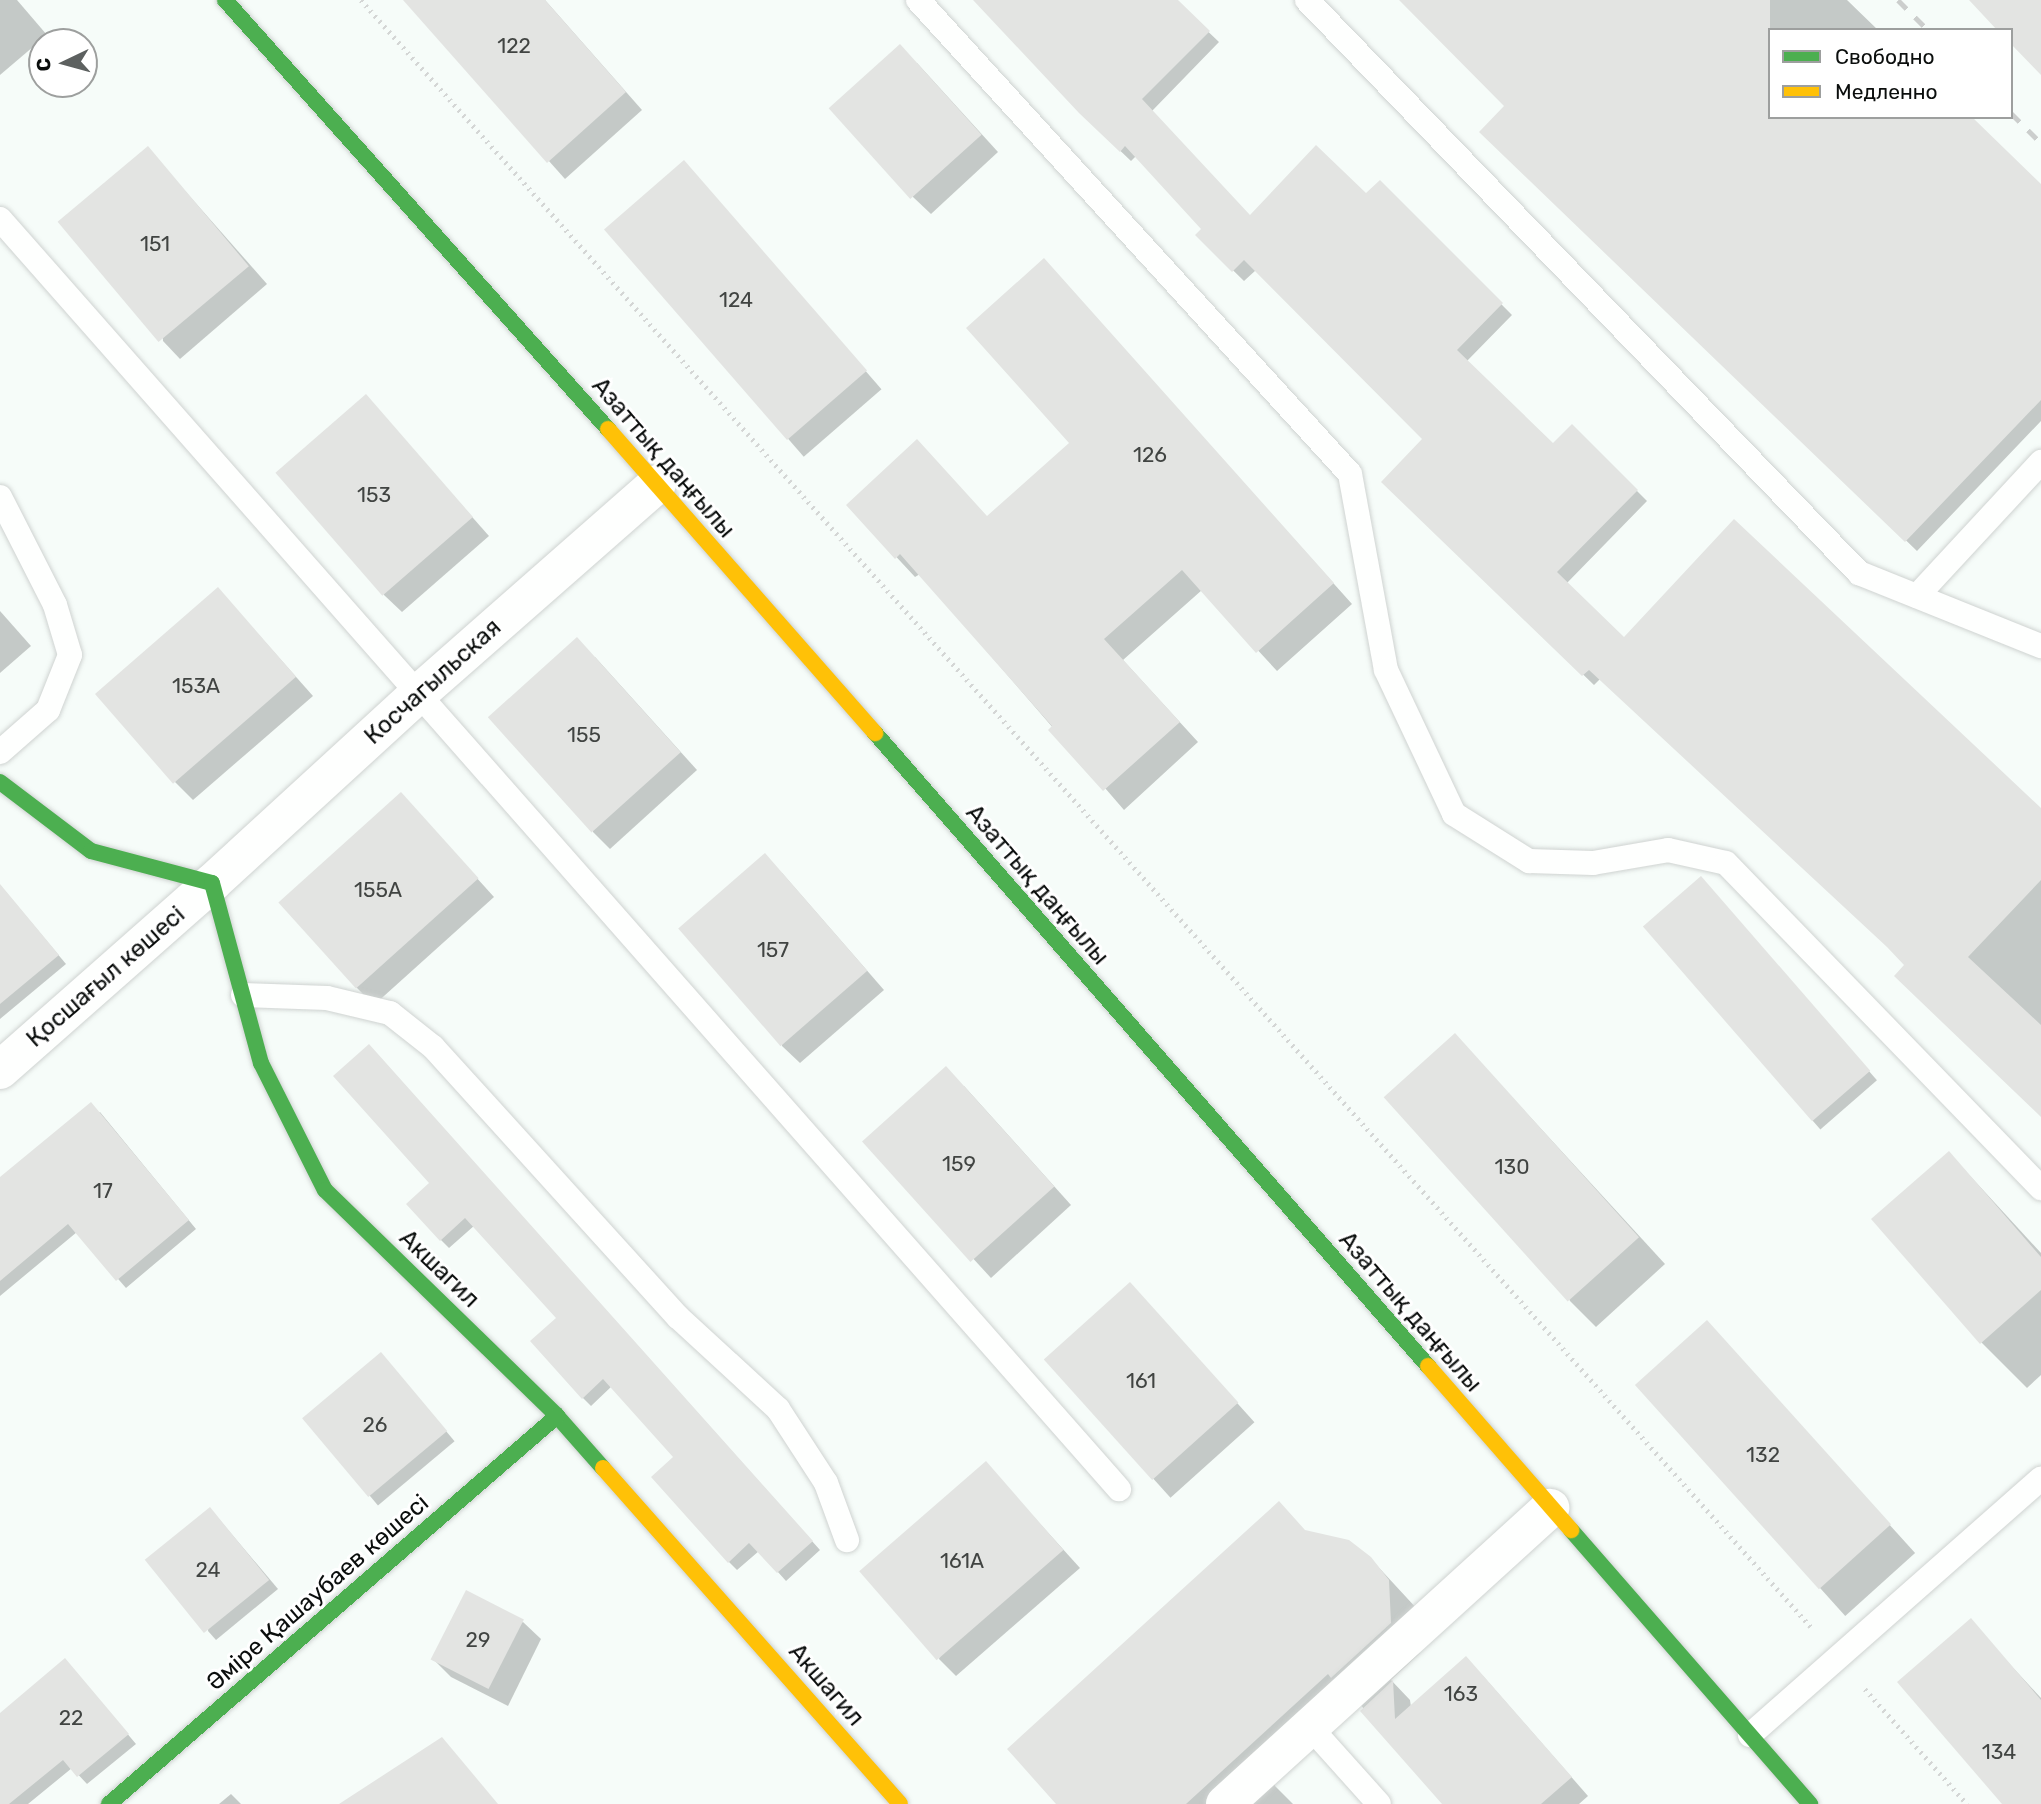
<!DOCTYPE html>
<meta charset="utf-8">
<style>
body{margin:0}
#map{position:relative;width:2041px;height:1804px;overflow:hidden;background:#f6fcf9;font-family:Rubik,sans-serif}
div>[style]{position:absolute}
.shadow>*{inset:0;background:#0003;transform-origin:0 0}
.building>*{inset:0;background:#e3e4e2;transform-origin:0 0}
.path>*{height:4.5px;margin-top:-2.25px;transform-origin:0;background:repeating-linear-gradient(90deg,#d4d6d5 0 2px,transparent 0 7px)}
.roads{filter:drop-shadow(0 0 2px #cfd3d1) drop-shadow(0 0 2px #cfd3d1)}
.lane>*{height:24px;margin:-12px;padding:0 12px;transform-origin:12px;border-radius:12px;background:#fefffe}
.street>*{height:38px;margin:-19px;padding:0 19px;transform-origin:19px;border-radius:19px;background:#fefffe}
.fast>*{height:16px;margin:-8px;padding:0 8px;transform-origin:8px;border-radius:8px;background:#4caf50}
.slow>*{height:16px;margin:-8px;padding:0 8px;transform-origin:8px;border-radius:8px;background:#ffc107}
.rail>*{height:5px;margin-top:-2.5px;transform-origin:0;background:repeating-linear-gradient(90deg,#cccecd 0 12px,transparent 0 24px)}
span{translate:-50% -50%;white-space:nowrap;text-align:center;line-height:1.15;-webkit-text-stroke:6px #fff;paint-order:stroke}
.number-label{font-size:21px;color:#414442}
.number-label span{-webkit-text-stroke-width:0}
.street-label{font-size:24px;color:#0b0e0d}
.legend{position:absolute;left:1768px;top:28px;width:245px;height:91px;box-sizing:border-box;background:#fff;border:2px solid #9d9f9e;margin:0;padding:9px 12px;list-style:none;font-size:21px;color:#0b0e0d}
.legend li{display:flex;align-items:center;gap:14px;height:35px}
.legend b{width:35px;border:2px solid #9d9f9e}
.north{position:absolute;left:28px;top:28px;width:70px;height:70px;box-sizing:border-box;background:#fff;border:2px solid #9d9f9e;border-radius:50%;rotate:265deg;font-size:19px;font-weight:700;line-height:28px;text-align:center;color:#0b0e0d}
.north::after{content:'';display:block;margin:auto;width:24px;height:32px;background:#5d6160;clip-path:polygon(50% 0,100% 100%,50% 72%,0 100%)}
</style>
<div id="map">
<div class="shadow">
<i style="clip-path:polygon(0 0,17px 0,47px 35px,0 75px)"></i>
<i style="clip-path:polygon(405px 0,545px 0,642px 110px,565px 179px)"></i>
<i style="clip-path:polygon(974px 0,1175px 0,1219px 42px,1152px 111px,1250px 217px,1366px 196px,1380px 182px,1512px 315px,1467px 361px,1553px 445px,1572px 426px,1647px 501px,1566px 584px,1624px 639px,2041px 810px,2041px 1115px,1893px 951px,1600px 679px,1594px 685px,1383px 482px,1424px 439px,1256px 270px,1244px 281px,1197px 235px,1203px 229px,1136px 156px,1131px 161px,1091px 123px)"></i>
<i style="clip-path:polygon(1402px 0,1847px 0,1878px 30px,1770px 30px,1770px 117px,2041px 186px,2041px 421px,1917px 551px,1482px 132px,1507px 106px)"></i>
<i style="clip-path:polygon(917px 63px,998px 152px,931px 214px,913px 197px)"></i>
<i style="clip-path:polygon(148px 149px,267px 284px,180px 359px,163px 341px)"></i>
<i style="left:684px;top:162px;width:301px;height:103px;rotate:49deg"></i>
<i style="clip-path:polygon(1044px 260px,1352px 604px,1277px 671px,1202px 590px,1123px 660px,1198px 742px,1124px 810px,920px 574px,915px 577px,848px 505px,988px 518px,1072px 443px)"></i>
<i style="clip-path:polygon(366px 397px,489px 536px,402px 612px,384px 595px)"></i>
<i style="clip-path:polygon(218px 589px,313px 696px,193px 800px,175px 782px)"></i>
<i style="clip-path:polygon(0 611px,31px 646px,0 673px)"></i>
<i style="clip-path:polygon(595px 657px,697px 770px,610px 849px,593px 832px)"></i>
<i style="clip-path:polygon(401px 794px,494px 897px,374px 1005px,356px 987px)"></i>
<i style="clip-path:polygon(782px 873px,884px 990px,800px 1063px,782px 1046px)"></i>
<i style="clip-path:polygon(0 885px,66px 964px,0 1019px)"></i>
<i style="left:1709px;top:887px;width:256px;height:75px;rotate:49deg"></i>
<i style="clip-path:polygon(1455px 1035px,1665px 1264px,1596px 1327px,1570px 1301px)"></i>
<i style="clip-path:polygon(377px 1054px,820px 1550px,786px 1581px,759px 1551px,737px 1570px,729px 1562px,676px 1457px,612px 1386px,591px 1406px,583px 1398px,559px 1318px,475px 1225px,449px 1248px,441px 1240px,432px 1183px)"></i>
<i style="clip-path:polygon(964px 1086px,1071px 1205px,991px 1278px,866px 1142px)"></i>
<i style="clip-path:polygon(100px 1112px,196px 1229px,126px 1288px,77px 1232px,0 1296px,0 1180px)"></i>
<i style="clip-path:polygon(1949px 1153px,2041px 1253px,2041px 1375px,2027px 1388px,1981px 1342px)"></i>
<i style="left:1130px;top:1284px;width:186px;height:113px;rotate:48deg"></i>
<i style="left:1707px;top:1322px;width:311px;height:94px;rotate:48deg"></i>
<i style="left:389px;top:1363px;width:102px;height:100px;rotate:50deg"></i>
<i style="clip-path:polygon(986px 1464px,1080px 1568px,956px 1676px,939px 1659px)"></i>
<i style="clip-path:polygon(218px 1518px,278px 1589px,216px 1640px,208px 1631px)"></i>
<i style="clip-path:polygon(1308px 1533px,1370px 1558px,1419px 1611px,1420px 1653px,1391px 1680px,1410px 1700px,1411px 1707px,1483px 1676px,1588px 1796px,1579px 1804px,1445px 1804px,1359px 1703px,1274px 1780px,1275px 1786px,1293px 1804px,1058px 1804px)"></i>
<i style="clip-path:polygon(1970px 1621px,2041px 1698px,2041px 1804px,2005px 1804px)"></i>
<i style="clip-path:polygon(523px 1622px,541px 1639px,508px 1706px,451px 1677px,433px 1659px)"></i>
<i style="clip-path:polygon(73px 1669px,136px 1744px,87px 1784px,72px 1768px,28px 1804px,0 1804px,0 1715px)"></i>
<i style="clip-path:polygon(231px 1794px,241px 1804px,219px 1804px)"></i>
</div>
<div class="building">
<i style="clip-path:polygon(403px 0,545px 0,626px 92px,547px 163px)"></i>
<i style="clip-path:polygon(973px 0,1178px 0,1210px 31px,1142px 99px,1250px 215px,1316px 145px,1366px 193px,1380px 180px,1503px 303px,1457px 350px,1553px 443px,1572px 424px,1638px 490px,1557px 572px,1624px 637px,1734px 519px,2041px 808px,2041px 880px,1968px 957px,2041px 1025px,2041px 1117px,1894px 976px,1904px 965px,1887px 947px,1589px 670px,1582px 676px,1381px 482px,1422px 439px,1244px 260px,1232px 272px,1195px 235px,1201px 229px,1125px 146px,1120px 152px,1079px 113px)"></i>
<i style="clip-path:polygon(1399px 0,1770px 0,1770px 117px,1972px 117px,2041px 184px,2041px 400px,1905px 542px,1479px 132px,1504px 106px)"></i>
<i style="clip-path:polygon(1969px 0,2041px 0,2041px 75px,2011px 44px,2011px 30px,1997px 30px)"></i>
<i style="left:900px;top:44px;width:122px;height:96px;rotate:48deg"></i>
<i style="left:148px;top:146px;width:157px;height:118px;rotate:50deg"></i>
<i style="left:684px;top:160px;width:279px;height:106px;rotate:49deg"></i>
<i style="clip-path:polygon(1044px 258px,1334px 583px,1256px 653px,1182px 570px,1104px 639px,1180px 722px,1103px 791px,1048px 730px,1052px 726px,900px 554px,895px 559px,846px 505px,917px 439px,987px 516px,1069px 443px,966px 328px)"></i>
<i style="left:366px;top:394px;width:163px;height:120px;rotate:49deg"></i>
<i style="left:218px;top:587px;width:119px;height:163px;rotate:49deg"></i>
<i style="left:577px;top:637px;width:155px;height:120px;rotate:48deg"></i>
<i style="left:401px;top:792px;width:116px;height:165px;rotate:48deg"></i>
<i style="left:765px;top:853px;width:156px;height:115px;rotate:49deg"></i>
<i style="left:1701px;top:876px;width:258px;height:77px;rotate:49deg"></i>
<i style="clip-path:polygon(0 884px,59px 955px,0 1004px)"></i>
<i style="left:1455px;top:1033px;width:275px;height:96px;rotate:48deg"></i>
<i style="clip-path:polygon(369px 1044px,813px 1541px,777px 1573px,749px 1543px,728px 1563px,651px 1477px,673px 1457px,603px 1379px,582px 1399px,530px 1341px,556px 1318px,465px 1218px,440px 1241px,406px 1204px,429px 1183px,333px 1076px)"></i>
<i style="left:946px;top:1066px;width:162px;height:113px;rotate:48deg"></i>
<i style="clip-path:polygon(91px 1102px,189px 1220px,116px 1281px,68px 1224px,0 1281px,0 1177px)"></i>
<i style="clip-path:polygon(1949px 1151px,2041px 1257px,2041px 1290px,1980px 1344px,1871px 1219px)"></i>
<i style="left:1130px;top:1282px;width:162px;height:116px;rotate:48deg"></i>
<i style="left:1707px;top:1320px;width:275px;height:97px;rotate:48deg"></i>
<i style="left:381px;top:1352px;width:103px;height:103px;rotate:50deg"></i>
<i style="left:986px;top:1461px;width:118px;height:168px;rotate:49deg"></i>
<i style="clip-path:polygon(1279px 1501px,1305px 1530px,1349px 1540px,1371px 1557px,1389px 1580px,1391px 1623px,1331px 1678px,1328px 1674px,1186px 1804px,1056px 1804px,1007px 1749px)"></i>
<i style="left:210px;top:1507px;width:94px;height:84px;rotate:51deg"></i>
<i style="left:466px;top:1590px;width:65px;height:78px;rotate:27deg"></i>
<i style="clip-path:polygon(1971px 1618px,2041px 1700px,2041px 1804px,2002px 1804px,1897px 1682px)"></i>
<i style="clip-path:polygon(1466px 1656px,1572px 1777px,1541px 1804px,1442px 1804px,1360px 1711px,1393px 1680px,1395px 1719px)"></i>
<i style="clip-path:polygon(65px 1658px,129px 1734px,77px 1777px,63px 1760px,9px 1804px,0 1804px,0 1713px)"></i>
<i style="clip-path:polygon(442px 1737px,498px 1804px,339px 1804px)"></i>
</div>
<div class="path">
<i style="left:361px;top:0;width:2179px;rotate:48.29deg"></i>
<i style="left:1865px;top:1689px;width:154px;rotate:48.4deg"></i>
</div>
<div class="roads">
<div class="lane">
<i style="left:918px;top:0;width:641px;rotate:47.65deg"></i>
<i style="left:1350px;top:474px;width:199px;rotate:79.6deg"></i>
<i style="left:1386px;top:670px;width:159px;rotate:64.7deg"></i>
<i style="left:1454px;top:814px;width:89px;rotate:32.1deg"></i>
<i style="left:1529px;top:861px;width:64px;rotate:1.8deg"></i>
<i style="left:1593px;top:863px;width:76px;rotate:-9.8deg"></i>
<i style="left:1668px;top:850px;width:59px;rotate:12.6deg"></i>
<i style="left:1726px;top:863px;width:453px;rotate:45.9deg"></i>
<i style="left:1307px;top:0;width:796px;rotate:46.07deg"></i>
<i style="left:1859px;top:573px;width:196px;rotate:21.9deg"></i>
<i style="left:0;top:219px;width:1693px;rotate:48.62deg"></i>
<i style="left:0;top:497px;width:121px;rotate:63deg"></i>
<i style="left:55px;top:605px;width:52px;rotate:73.3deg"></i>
<i style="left:70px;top:655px;width:59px;rotate:111.8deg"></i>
<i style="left:48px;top:710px;width:64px;rotate:138.8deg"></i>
<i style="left:1917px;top:596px;width:183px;rotate:-47.2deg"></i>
<i style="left:243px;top:995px;width:84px;rotate:2deg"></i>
<i style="left:327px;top:998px;width:65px;rotate:13.4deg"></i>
<i style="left:390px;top:1013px;width:55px;rotate:38.3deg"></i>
<i style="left:433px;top:1047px;width:365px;rotate:47.8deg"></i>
<i style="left:678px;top:1317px;width:136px;rotate:42.6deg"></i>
<i style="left:778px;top:1409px;width:88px;rotate:57deg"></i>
<i style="left:826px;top:1483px;width:61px;rotate:69.8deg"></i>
<i style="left:1310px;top:1727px;width:103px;rotate:48.1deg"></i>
<i style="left:1750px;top:1735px;width:388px;rotate:-41.4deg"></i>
</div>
<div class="street">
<i style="left:0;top:1070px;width:283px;rotate:-41.4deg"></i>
<i style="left:212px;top:883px;width:280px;rotate:-42.5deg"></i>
<i style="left:418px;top:694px;width:318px;rotate:-41.3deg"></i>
<i style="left:1225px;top:1804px;width:440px;rotate:-42.3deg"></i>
</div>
<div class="fast">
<i style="left:225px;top:0;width:575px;rotate:48.24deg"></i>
<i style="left:875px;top:733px;width:841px;rotate:48.86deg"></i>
<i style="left:0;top:782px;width:114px;rotate:37.2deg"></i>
<i style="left:91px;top:851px;width:125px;rotate:14.8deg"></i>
<i style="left:212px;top:883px;width:187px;rotate:74.8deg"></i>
<i style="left:261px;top:1063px;width:142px;rotate:63.3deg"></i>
<i style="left:325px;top:1190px;width:324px;rotate:44.2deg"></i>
<i style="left:557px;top:1416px;width:69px;rotate:48.5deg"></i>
<i style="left:1571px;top:1530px;width:364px;rotate:48.9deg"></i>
<i style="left:109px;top:1804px;width:593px;rotate:-40.89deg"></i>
</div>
<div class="slow">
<i style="left:608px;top:429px;width:405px;rotate:48.7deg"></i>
<i style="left:1428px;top:1366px;width:218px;rotate:48.9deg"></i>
<i style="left:603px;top:1468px;width:448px;rotate:48.5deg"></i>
</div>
</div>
<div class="rail">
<i style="left:1898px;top:0;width:42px;rotate:45deg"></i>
<i style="left:2011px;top:113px;width:42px;rotate:45deg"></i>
</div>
<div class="number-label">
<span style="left:514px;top:46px">122</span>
<span style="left:155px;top:244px">151</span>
<span style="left:736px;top:300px">124</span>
<span style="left:1150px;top:455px">126</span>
<span style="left:374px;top:495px">153</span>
<span style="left:196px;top:686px">153А</span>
<span style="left:584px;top:735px">155</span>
<span style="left:378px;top:890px">155А</span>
<span style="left:773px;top:950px">157</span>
<span style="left:959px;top:1164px">159</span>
<span style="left:1512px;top:1167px">130</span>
<span style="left:103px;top:1191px">17</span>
<span style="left:1141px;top:1381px">161</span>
<span style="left:375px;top:1425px">26</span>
<span style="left:1763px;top:1455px">132</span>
<span style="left:962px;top:1561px">161А</span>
<span style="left:208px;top:1570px">24</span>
<span style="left:478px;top:1640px">29</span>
<span style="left:1461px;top:1694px">163</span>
<span style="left:71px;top:1718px">22</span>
<span style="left:1999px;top:1752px">134</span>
</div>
<div class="street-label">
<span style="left:663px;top:458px;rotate:49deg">Азаттық даңғылы</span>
<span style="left:433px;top:682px;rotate:-42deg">Косчагыльская</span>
<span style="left:1037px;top:885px;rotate:49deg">Азаттық даңғылы</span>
<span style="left:106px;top:977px;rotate:-41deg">Қосшағыл көшесі</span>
<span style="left:439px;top:1269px;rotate:44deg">Акшагил</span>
<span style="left:1410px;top:1312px;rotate:49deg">Азаттық даңғылы</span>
<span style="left:318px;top:1593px;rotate:-41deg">Әміре Қашаубаев көшесі</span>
<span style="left:826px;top:1685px;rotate:49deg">Акшагил</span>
</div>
<ul class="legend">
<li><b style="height:9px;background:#4caf50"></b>Свободно</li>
<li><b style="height:9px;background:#ffc107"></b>Медленно</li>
</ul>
<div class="north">С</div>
</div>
